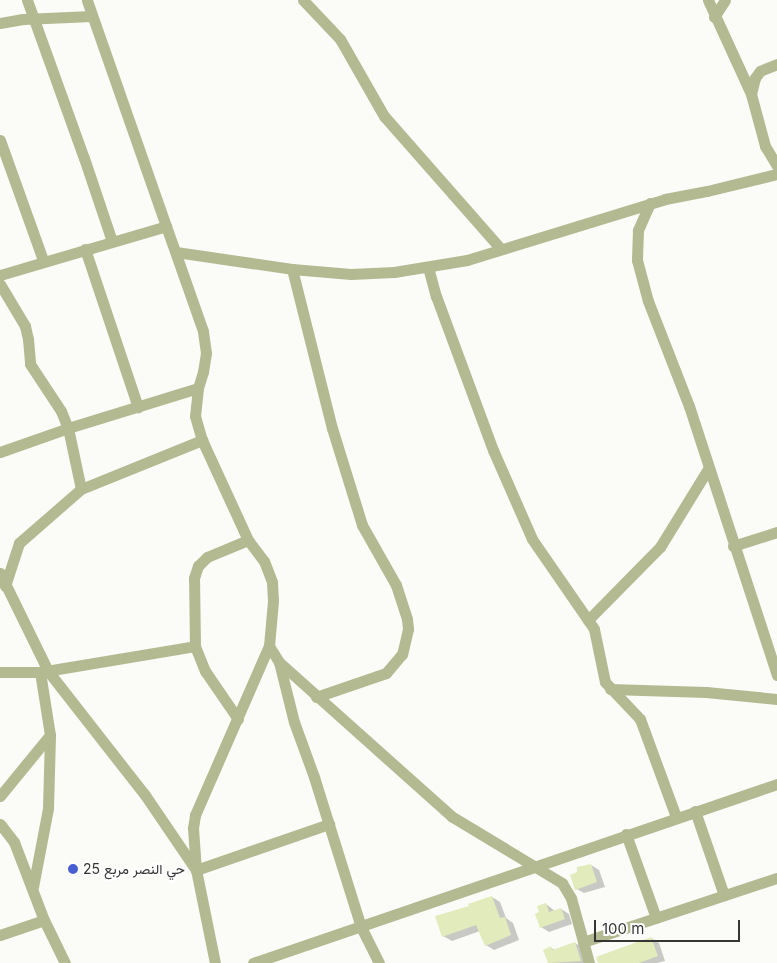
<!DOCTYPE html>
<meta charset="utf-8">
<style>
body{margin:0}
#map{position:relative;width:777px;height:963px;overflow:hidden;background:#fbfcf7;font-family:Inter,Vazirmatn,sans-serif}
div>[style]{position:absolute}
.shadow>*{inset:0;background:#0003}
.building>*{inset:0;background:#e2ebbb}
.minor>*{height:11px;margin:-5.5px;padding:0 5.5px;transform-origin:5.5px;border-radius:5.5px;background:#b3ba92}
.dots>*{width:14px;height:14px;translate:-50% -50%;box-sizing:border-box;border:2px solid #fff;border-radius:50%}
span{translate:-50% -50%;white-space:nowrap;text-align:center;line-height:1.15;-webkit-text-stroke:4.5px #fff;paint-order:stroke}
.poi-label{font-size:14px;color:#353533}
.left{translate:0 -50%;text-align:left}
.scale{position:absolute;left:594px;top:920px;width:146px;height:22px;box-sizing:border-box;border:2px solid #353533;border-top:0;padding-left:6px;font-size:15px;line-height:18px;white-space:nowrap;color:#353533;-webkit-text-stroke:4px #fff;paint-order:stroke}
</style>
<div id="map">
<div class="shadow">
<i style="clip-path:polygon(591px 865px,599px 870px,605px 887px,584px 893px,575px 888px)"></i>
<i style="clip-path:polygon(492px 897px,500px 902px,506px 918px,513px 923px,519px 940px,494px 950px,486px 945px,480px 931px,452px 941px,443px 936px,470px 907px)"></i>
<i style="clip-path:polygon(546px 904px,555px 911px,561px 909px,569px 914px,572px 924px,549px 932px,541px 927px,540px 913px)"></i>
<i style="clip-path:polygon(651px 938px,659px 943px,665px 961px,657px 963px,599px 963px)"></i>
<i style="clip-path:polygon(575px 943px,583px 948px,588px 963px,549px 963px,545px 950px,551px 948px,555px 950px)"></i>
</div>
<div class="building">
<i style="clip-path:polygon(591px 864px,597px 882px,575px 890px,570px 875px,577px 872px,577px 867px)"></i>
<i style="clip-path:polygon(492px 896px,500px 918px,505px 917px,511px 935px,485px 946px,476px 925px,442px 937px,435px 916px,469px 906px,468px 904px)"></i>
<i style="clip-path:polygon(546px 903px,549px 912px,561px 908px,565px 919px,540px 928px,535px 914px,539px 912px,537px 906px)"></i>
<i style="clip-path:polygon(651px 937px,658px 956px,639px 963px,598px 963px,596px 957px)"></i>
<i style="clip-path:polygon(575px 942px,581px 961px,548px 963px,543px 950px,551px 946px,552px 950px)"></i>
</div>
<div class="minor">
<i style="left:27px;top:0;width:168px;rotate:70.2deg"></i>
<i style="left:84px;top:158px;width:88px;rotate:71.4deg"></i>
<i style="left:303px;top:0;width:54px;rotate:46.5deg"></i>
<i style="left:340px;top:39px;width:89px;rotate:60.3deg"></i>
<i style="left:384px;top:116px;width:177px;rotate:48.7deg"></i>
<i style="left:708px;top:0;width:103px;rotate:65.4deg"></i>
<i style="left:714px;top:17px;width:20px;rotate:-57deg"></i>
<i style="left:0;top:23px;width:23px;rotate:-10deg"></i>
<i style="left:23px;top:19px;width:69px;rotate:-2.5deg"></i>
<i style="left:777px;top:64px;width:18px;rotate:158deg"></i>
<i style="left:760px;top:71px;width:9px;rotate:126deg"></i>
<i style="left:755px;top:78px;width:16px;rotate:104deg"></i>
<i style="left:751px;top:94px;width:54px;rotate:74.9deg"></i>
<i style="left:765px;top:146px;width:23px;rotate:59deg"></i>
<i style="left:0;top:140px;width:127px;rotate:70.3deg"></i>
<i style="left:650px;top:203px;width:30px;rotate:114deg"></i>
<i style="left:638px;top:230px;width:30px;rotate:92deg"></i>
<i style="left:637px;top:260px;width:42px;rotate:75deg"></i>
<i style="left:648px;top:301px;width:113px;rotate:68.7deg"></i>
<i style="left:689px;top:406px;width:283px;rotate:71.9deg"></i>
<i style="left:85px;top:249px;width:167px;rotate:71.5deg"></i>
<i style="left:176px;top:252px;width:117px;rotate:8.3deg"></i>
<i style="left:292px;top:269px;width:59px;rotate:4.8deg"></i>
<i style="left:351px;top:274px;width:43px;rotate:-2.7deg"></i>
<i style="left:394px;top:272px;width:74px;rotate:-9.3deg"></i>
<i style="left:467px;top:260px;width:207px;rotate:-17.1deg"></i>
<i style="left:665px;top:199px;width:43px;rotate:-10.8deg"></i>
<i style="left:707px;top:191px;width:72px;rotate:-13.7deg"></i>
<i style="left:428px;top:267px;width:30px;rotate:75deg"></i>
<i style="left:436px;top:296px;width:164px;rotate:69.7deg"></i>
<i style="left:493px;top:450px;width:97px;rotate:66.3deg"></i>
<i style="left:532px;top:539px;width:109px;rotate:55.4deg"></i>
<i style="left:594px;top:629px;width:54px;rotate:78.3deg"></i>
<i style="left:605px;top:682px;width:51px;rotate:46.6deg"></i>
<i style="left:640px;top:719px;width:104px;rotate:69.8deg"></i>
<i style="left:292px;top:269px;width:164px;rotate:75.9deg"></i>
<i style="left:332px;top:428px;width:102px;rotate:72.8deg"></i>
<i style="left:362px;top:525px;width:69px;rotate:60.5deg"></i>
<i style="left:396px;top:585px;width:36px;rotate:72deg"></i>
<i style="left:407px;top:619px;width:10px;rotate:84deg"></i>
<i style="left:408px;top:629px;width:26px;rotate:103deg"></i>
<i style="left:402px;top:654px;width:25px;rotate:130deg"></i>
<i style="left:386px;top:673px;width:74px;rotate:161.1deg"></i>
<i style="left:0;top:275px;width:173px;rotate:-16.4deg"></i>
<i style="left:166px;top:226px;width:239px;rotate:-109.3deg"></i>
<i style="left:0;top:284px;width:49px;rotate:59.2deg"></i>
<i style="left:25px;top:326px;width:13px;rotate:77deg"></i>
<i style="left:28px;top:339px;width:25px;rotate:85deg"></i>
<i style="left:30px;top:364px;width:56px;rotate:56.6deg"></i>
<i style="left:61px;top:411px;width:18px;rotate:68deg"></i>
<i style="left:68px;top:428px;width:62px;rotate:78deg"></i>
<i style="left:198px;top:388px;width:28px;rotate:96deg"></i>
<i style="left:195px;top:416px;width:25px;rotate:74deg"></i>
<i style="left:202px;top:440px;width:110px;rotate:65.3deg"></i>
<i style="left:248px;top:540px;width:26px;rotate:53deg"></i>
<i style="left:264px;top:561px;width:22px;rotate:69deg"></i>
<i style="left:272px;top:582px;width:19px;rotate:87deg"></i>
<i style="left:273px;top:601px;width:45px;rotate:95.1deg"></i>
<i style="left:269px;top:646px;width:19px;rotate:58deg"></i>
<i style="left:279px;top:662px;width:231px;rotate:41.8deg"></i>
<i style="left:451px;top:816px;width:130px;rotate:31.1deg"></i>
<i style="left:562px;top:883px;width:17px;rotate:59deg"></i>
<i style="left:571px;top:898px;width:67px;rotate:74.5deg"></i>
<i style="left:0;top:452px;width:72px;rotate:-19.4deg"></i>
<i style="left:68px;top:428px;width:136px;rotate:-17.1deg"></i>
<i style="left:198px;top:388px;width:17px;rotate:-73deg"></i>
<i style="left:203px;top:372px;width:19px;rotate:-81deg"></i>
<i style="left:206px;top:353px;width:22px;rotate:-98deg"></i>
<i style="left:203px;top:331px;width:111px;rotate:-109.4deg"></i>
<i style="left:733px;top:546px;width:46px;rotate:-17.7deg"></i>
<i style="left:0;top:573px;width:109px;rotate:63.9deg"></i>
<i style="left:48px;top:671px;width:157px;rotate:52deg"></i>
<i style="left:145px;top:795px;width:91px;rotate:55.8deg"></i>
<i style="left:196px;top:870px;width:141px;rotate:-19.1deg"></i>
<i style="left:5px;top:586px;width:45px;rotate:-72deg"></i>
<i style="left:19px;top:543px;width:82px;rotate:-41.1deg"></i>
<i style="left:81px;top:489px;width:131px;rotate:-22deg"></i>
<i style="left:588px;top:620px;width:103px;rotate:-45.4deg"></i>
<i style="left:660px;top:547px;width:92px;rotate:-58.4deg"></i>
<i style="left:279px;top:662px;width:62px;rotate:76deg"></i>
<i style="left:294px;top:722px;width:59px;rotate:70deg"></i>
<i style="left:314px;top:777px;width:157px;rotate:72.6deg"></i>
<i style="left:361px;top:927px;width:40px;rotate:63.4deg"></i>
<i style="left:0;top:672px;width:40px"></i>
<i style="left:610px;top:689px;width:96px;rotate:1.8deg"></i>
<i style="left:706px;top:692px;width:71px;rotate:5.6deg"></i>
<i style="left:238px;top:719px;width:58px;rotate:-124.5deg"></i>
<i style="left:205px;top:671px;width:27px;rotate:-112deg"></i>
<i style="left:195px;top:646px;width:68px;rotate:-90.8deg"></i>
<i style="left:194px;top:578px;width:13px;rotate:-72deg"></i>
<i style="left:198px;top:566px;width:13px;rotate:-45deg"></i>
<i style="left:207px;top:557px;width:44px;rotate:-22.5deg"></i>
<i style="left:0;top:796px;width:79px;rotate:-50.7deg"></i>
<i style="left:695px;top:811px;width:89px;rotate:71deg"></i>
<i style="left:0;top:824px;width:23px;rotate:52deg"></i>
<i style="left:14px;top:842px;width:84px;rotate:69deg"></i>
<i style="left:44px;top:920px;width:48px;rotate:64deg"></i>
<i style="left:626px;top:834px;width:89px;rotate:70.3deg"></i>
<i style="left:33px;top:887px;width:80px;rotate:-79.2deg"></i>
<i style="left:48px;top:808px;width:73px;rotate:-88.4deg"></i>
<i style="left:50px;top:735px;width:64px;rotate:-99deg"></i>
<i style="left:40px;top:672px;width:157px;rotate:-9.5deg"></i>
<i style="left:0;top:935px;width:46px;rotate:-18.8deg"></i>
<i style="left:583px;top:942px;width:204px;rotate:-18.3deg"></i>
<i style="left:215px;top:963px;width:95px;rotate:-101.5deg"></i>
<i style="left:196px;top:870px;width:42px;rotate:-94.1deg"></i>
<i style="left:193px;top:828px;width:13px;rotate:-81deg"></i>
<i style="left:195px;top:815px;width:184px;rotate:-66.4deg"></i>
<i style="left:253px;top:963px;width:554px;rotate:-18.86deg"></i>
</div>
<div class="dots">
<i style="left:73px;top:869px;background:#485fd3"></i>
</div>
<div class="poi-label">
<span class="left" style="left:83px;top:869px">حي النصر مربع 25</span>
</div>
<div class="scale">100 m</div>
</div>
